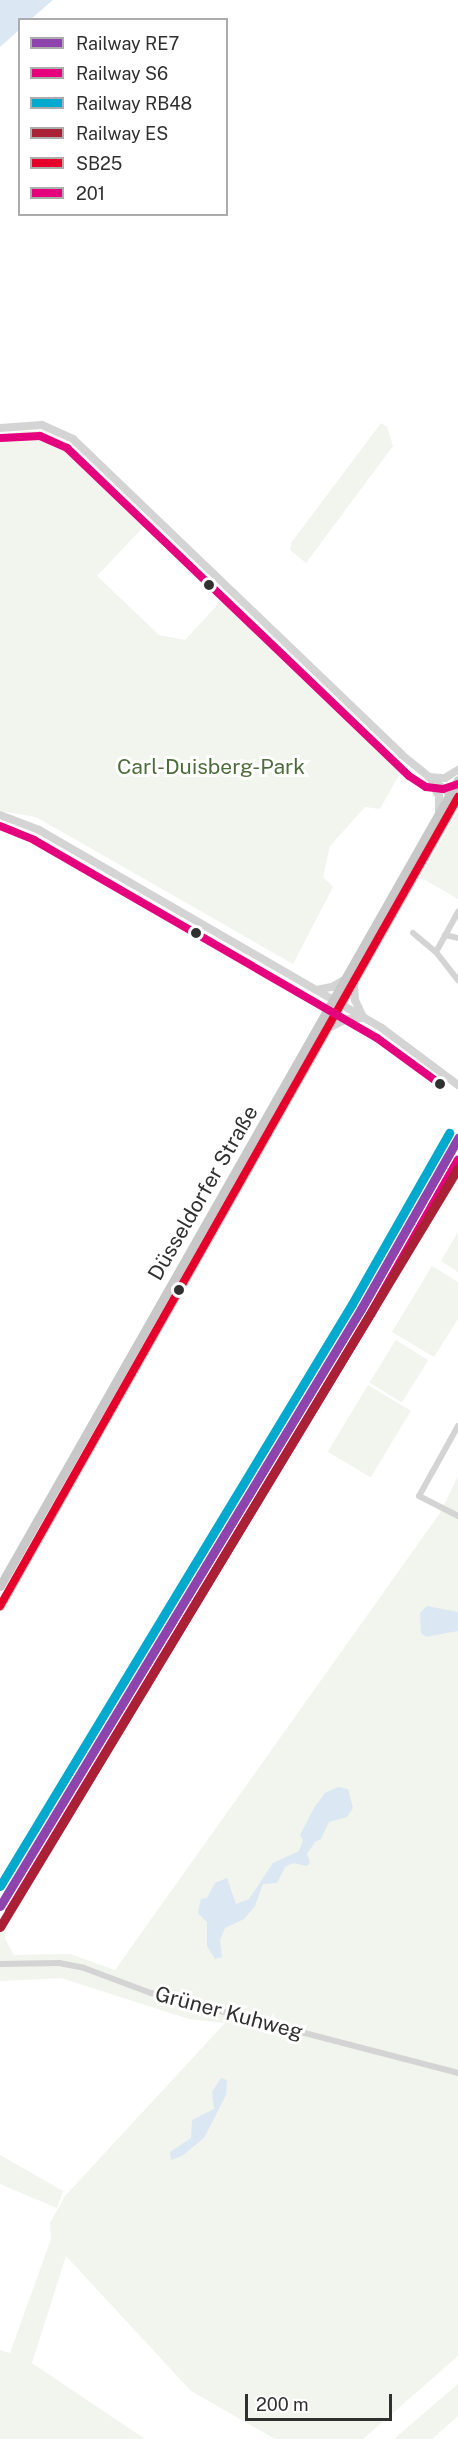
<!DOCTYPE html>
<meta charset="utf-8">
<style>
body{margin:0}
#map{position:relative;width:458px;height:2439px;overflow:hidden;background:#fff;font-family:"Public Sans",sans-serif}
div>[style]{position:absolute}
.green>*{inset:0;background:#f1f5ed;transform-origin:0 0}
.water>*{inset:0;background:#dbe7f2}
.minor>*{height:6px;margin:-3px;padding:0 3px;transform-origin:3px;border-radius:3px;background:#d4d4d4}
.tertiary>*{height:8px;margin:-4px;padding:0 4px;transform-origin:4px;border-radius:4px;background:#d4d4d4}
.primary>*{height:9px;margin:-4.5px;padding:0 4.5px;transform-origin:4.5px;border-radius:4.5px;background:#c8c8c8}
.bus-1>*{height:8px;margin:-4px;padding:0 4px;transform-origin:4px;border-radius:4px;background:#e4002b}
.bus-2>*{height:8px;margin:-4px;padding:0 4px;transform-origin:4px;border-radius:4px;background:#e5007d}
.rail-1>*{height:9px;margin:-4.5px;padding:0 4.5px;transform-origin:4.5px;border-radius:4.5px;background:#8e44ad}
.rail-2>*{height:9px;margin:-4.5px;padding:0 4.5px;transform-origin:4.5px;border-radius:4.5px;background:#e6007e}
.rail-3>*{height:9px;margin:-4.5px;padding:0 4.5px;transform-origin:4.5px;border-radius:4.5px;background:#00a9ce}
.rail-4>*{height:9px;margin:-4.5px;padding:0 4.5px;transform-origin:4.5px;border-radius:4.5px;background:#aa2135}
.dots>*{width:16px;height:16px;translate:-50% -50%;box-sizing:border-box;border:3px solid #fff;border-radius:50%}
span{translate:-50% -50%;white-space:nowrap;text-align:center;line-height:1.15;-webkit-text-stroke:6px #fff;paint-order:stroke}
.park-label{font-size:21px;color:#4f6d3c}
.street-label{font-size:21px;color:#303030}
.legend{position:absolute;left:18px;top:18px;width:210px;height:198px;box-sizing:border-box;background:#fff;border:2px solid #acacac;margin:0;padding:8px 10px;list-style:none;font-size:18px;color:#303030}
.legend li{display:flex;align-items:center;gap:12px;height:30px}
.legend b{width:30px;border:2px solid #acacac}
.scale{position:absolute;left:245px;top:2394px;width:147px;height:27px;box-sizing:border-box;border:3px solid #303030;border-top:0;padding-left:8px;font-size:18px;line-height:21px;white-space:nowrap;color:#303030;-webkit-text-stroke:4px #fff;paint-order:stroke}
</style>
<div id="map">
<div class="green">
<i style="clip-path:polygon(381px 423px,387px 427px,393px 446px,306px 563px,290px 550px,291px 543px)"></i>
<i style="clip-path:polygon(23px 431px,45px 431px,64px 443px,147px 523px,97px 576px,159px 635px,185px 640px,224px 598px,403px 768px,380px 809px,365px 807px,330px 846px,323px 877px,333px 887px,293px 964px,36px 817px,0 811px,0 435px)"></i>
<i style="clip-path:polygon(458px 811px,458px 899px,420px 877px)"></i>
<i style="clip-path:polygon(458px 1232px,458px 1272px,441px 1261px)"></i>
<i style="clip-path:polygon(432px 1266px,458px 1282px,458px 1319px,434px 1357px,392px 1332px)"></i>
<i style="left:396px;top:1340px;width:38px;height:50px;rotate:32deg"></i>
<i style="left:368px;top:1385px;width:50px;height:78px;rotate:31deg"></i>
<i style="clip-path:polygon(458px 1476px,458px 2356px,363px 2439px,275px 2439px,191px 2391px,66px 2256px,32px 2363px,145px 2439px,0 2439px,0 2350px,10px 2353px,51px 2239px,50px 2223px,65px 2196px,225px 2023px,189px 2019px,61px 1978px,0 1981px,0 1929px,6px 1920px,5px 1939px,14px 1955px,70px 1954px,115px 1970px,440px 1513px)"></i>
<i style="clip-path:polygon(0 2155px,63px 2191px,57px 2208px,0 2184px)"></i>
<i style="clip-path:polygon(458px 2384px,458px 2416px,432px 2439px,394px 2439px)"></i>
</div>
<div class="water">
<i style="clip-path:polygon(0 0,53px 0,31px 19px,20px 20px,19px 30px,0 47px)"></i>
<i style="clip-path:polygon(427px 1606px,458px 1612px,458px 1631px,426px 1637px,421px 1633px,420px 1613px)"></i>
<i style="clip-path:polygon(338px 1787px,348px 1789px,353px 1808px,347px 1817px,329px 1822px,321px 1839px,315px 1842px,307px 1854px,310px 1862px,307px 1866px,293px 1863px,285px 1867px,277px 1883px,263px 1884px,255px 1906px,244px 1919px,225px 1928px,220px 1940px,222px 1957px,215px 1959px,207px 1946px,207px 1922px,198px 1913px,201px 1899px,207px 1898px,215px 1883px,227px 1878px,236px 1904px,249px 1899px,273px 1863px,299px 1851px,303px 1840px,300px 1835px,314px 1808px,325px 1793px)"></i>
<i style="clip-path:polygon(221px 2078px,227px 2080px,226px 2095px,204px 2138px,182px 2156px,171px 2160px,170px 2152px,191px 2138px,192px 2120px,214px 2109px,212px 2092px)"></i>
</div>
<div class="minor">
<i style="left:413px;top:933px;width:30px;rotate:40deg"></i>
<i style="left:436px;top:952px;width:36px;rotate:52deg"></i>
<i style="left:445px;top:935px;width:13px;rotate:13deg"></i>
<i style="left:436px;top:952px;width:46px;rotate:-61.2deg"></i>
<i style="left:458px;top:1426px;width:80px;rotate:119.1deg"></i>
<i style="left:419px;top:1496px;width:44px;rotate:27.1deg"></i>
<i style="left:0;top:1964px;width:59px;rotate:-1deg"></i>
<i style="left:59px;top:1963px;width:25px;rotate:11deg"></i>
<i style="left:84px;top:1968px;width:72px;rotate:20.5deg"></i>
<i style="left:151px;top:1993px;width:317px;rotate:14.6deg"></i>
</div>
<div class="tertiary">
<i style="left:0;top:428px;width:42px;rotate:-4.1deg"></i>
<i style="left:42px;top:425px;width:34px;rotate:24deg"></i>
<i style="left:73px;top:439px;width:456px;rotate:43.8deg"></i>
<i style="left:402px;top:755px;width:67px;rotate:38.9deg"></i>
<i style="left:429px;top:777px;width:16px;rotate:4deg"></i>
<i style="left:445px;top:778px;width:15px;rotate:-32deg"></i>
<i style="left:432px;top:783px;width:15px;rotate:62deg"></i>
<i style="left:439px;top:796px;width:15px;rotate:90deg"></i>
<i style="left:0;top:815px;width:42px;rotate:21deg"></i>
<i style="left:39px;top:830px;width:397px;rotate:30deg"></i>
<i style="left:383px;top:1029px;width:94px;rotate:36.7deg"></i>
<i style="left:354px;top:983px;width:17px;rotate:87deg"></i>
<i style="left:355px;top:1000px;width:19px;rotate:65deg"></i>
<i style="left:316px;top:990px;width:16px;rotate:-11deg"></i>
<i style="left:332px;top:987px;width:14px;rotate:-30deg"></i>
<i style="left:330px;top:1027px;width:19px;rotate:-25deg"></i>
<i style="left:347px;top:1019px;width:15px;rotate:-4deg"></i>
</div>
<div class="primary">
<i style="left:0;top:1586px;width:927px;rotate:-60.39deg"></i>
<i style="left:0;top:1606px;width:930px;rotate:-60.48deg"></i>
</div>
<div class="bus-1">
<i style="left:0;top:1606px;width:930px;rotate:-60.48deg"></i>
</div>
<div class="bus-2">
<i style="left:1px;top:438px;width:39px;rotate:-3deg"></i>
<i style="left:40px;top:436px;width:30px;rotate:24deg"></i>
<i style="left:67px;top:448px;width:474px;rotate:43.8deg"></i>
<i style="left:409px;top:776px;width:20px;rotate:33deg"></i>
<i style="left:426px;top:787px;width:17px;rotate:7deg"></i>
<i style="left:443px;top:789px;width:16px;rotate:-18deg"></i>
<i style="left:0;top:826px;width:37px;rotate:22deg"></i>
<i style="left:34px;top:840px;width:396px;rotate:30deg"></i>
<i style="left:377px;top:1038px;width:78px;rotate:36.1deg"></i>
</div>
<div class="rail-1">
<i style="left:0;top:1906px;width:698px;rotate:-58.84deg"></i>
<i style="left:361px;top:1309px;width:197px;rotate:-60.4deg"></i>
</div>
<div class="rail-2">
<i style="left:9px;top:1911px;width:698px;rotate:-58.84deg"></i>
<i style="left:370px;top:1314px;width:178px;rotate:-60.4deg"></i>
</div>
<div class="rail-3">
<i style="left:0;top:1886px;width:680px;rotate:-58.83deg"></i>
<i style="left:352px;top:1304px;width:197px;rotate:-60.4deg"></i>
</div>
<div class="rail-4">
<i style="left:0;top:1927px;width:886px;rotate:-58.89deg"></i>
</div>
<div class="dots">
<i style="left:209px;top:585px;background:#303030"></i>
<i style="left:196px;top:933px;background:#303030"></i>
<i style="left:440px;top:1084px;background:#303030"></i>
<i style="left:179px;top:1290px;background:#303030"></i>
</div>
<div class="park-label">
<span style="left:211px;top:767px">Carl-Duisberg-Park</span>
</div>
<div class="street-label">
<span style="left:203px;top:1193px;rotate:-60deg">Düsseldorfer Straße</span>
<span style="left:229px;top:2013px;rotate:15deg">Grüner Kuhweg</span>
</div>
<ul class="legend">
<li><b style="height:8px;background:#8e44ad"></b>Railway RE7</li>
<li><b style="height:8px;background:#e6007e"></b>Railway S6</li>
<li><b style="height:8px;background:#00a9ce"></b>Railway RB48</li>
<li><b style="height:8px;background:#aa2135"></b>Railway ES</li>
<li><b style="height:8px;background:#e4002b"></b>SB25</li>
<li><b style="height:8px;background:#e5007d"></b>201</li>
</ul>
<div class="scale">200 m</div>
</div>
